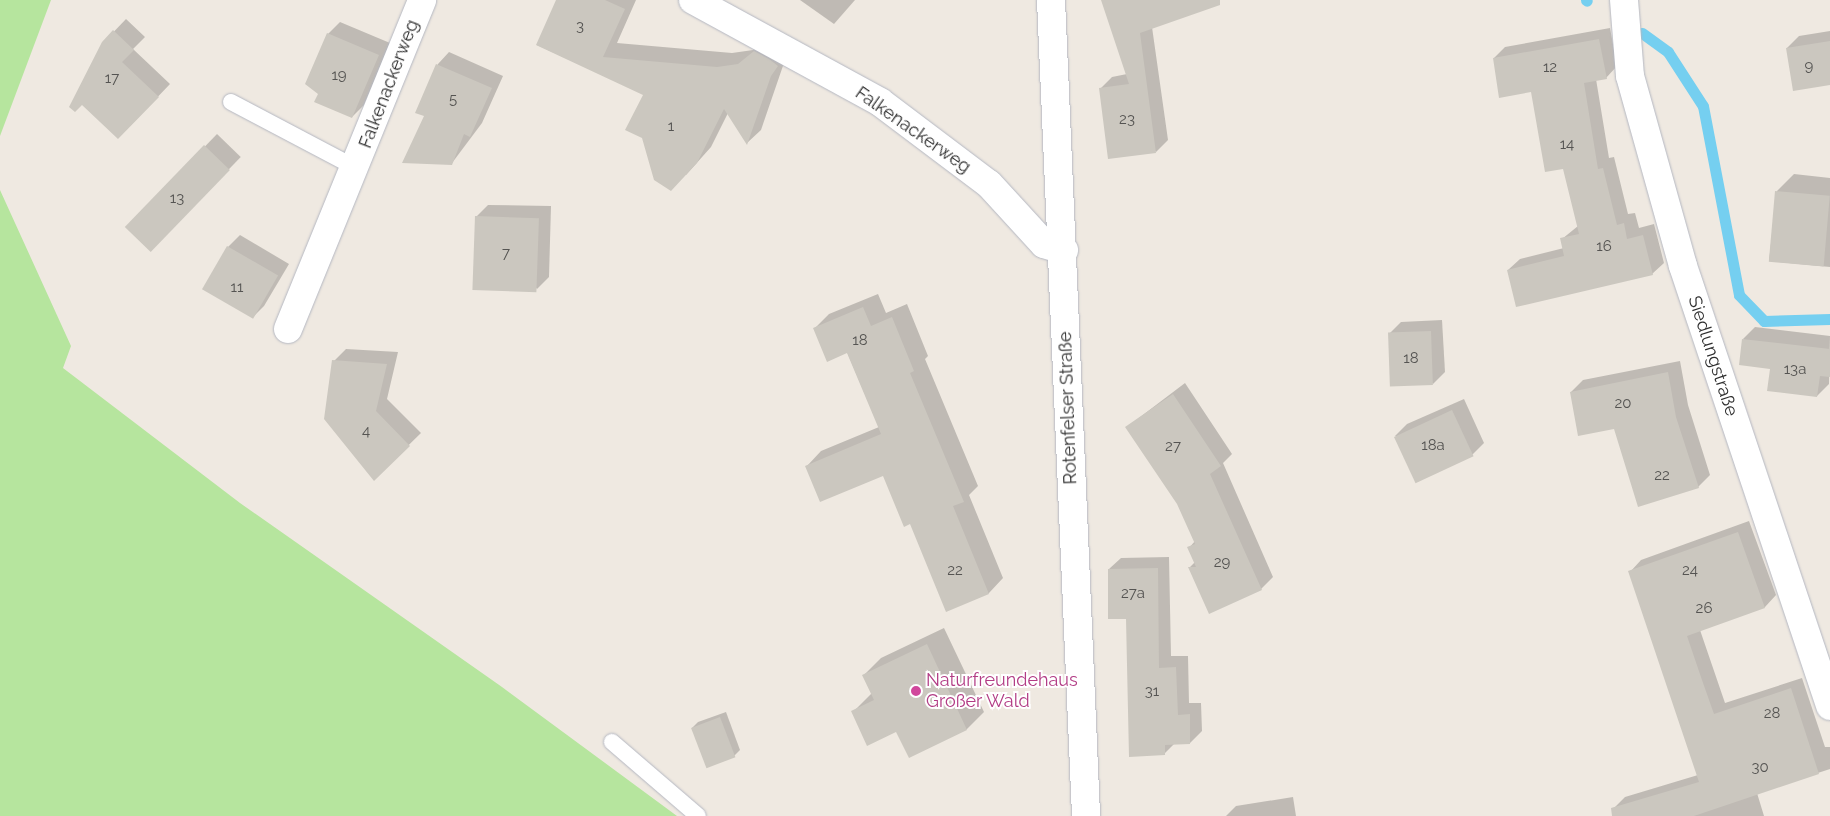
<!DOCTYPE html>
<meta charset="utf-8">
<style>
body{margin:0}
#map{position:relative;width:1830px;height:816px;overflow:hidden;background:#efe9e1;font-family:Raleway,sans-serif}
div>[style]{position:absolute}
.green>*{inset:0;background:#b6e59e}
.shadow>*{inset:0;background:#0003;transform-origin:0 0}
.stream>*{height:11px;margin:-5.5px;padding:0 5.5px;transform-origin:5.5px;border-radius:5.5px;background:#75cff0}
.building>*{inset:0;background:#cbc7bf;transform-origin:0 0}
.roads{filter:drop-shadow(0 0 1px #b4b7c1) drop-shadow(0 0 1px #b4b7c1)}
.lane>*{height:16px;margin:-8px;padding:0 8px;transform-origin:8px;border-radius:8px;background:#fff}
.street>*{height:28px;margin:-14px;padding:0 14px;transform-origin:14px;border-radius:14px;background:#fff}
.dots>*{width:14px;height:14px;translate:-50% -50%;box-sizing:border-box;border:2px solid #fff;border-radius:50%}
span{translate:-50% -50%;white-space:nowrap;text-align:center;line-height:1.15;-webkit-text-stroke:4px #fff;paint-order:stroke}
.number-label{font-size:15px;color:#555452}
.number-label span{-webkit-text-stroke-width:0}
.street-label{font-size:18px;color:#2e2e2e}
.hotel-label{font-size:18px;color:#b23c85}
.left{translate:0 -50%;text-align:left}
</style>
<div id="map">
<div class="green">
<i style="clip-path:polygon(0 0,51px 0,0 136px)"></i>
<i style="clip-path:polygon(0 190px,71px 346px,63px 368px,240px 503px,502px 687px,677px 816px,0 816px)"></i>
</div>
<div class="shadow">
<i style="clip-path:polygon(558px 0,636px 0,617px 43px,732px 53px,753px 50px,769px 37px,785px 60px,761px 130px,747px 143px,728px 113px,711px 147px,686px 175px,644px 94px,537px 45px)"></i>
<i style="clip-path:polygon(800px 0,855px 0,834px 24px)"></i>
<i style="clip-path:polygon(1103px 0,1190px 0,1152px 27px,1168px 140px,1156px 152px,1100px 89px,1112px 77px,1127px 74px)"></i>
<i style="clip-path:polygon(126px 19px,145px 37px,133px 49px,170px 84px,130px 126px,103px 43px)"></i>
<i style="clip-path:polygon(340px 22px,390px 43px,364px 105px,352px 117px,320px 94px,328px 34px)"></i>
<i style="clip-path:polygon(1610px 28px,1617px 66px,1606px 78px,1596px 79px,1609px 158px,1614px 157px,1628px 214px,1635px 213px,1639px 228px,1654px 224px,1664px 263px,1652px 274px,1508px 270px,1520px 259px,1564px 248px,1562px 239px,1578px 226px,1564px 167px,1532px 90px,1494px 58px,1505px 47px)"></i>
<i style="clip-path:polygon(1830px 31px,1830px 84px,1787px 48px,1799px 36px)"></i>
<i style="clip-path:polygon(449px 52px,503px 76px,482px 123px,452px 163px,426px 116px,417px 112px,438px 64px)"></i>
<i style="left:217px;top:134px;width:33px;height:130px;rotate:44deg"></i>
<i style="clip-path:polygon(1794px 174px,1830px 178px,1830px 267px,1769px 261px,1777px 191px)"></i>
<i style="clip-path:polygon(488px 205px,551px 206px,549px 277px,537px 289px,476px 217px)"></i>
<i style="clip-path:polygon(240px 235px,289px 264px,264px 306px,252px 318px,228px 247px)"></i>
<i style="clip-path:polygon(878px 294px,886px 313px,907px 304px,928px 356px,925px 359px,978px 486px,969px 495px,1003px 578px,989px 593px,947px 610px,911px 522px,883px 474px,807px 466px,821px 451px,879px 427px,847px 352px,814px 329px,829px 314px)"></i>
<i style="clip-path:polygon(1442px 320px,1445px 372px,1433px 384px,1389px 334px,1401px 322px)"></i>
<i style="clip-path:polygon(1755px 327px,1830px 336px,1829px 384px,1817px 396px,1771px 368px,1743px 339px)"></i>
<i style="clip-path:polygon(346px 349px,398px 352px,387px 399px,421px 433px,374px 479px,334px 361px)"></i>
<i style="clip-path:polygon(1680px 361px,1688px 405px,1710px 475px,1698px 487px,1571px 392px,1583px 380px)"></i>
<i style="clip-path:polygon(1185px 383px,1232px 454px,1223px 463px,1273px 577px,1261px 589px,1189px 568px,1195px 562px,1189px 548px,1195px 541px,1178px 503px,1127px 427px)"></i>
<i style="clip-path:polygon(1464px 399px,1484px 443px,1472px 455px,1395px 436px,1407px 424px)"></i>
<i style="clip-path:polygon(1749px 521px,1776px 595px,1765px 607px,1700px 630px,1725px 703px,1802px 678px,1825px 747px,1830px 747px,1830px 769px,1757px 793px,1764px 816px,1616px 816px,1614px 808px,1625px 797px,1698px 775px,1630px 572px,1641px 560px)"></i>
<i style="clip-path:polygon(1169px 557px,1171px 656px,1188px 656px,1189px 703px,1201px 703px,1202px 731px,1190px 743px,1174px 744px,1164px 754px,1127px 618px,1109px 569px,1121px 558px)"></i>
<i style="clip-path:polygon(944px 628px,984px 712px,967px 729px,909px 756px,897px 730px,853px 712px,872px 693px,864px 675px,881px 658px)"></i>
<i style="clip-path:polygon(726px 712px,740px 750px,734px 756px,692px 728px,698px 722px)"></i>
<i style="clip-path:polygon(1293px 797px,1296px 816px,1226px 816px,1236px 806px)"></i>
</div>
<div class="stream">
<i style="left:1586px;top:0;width:1px;rotate:45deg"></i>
<i style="left:1642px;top:33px;width:32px;rotate:36deg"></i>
<i style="left:1668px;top:52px;width:64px;rotate:57.1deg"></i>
<i style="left:1703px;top:106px;width:192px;rotate:79.2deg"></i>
<i style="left:1739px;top:295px;width:36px;rotate:46deg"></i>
<i style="left:1764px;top:321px;width:66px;rotate:-1.7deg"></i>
</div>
<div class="building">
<i style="clip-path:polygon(556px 0,605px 0,625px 9px,603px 57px,717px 67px,738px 64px,754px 51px,769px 59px,778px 66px,771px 76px,747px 145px,724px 109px,697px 163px,671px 191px,654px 180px,642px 138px,625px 130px,643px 95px,536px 45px)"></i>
<i style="clip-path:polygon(1101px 0,1220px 0,1220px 5px,1140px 33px,1156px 153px,1108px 159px,1099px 88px,1129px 84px)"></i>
<i style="clip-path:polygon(113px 30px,134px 50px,122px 62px,159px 97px,118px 139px,82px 105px,75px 112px,69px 107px,102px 42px)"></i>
<i style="clip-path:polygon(327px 33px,379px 55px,352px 118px,314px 102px,318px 94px,305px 84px)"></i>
<i style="clip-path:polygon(1599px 39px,1607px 79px,1584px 83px,1598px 169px,1603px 168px,1617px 225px,1624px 223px,1627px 239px,1643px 235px,1653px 275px,1516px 307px,1507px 270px,1564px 256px,1560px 238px,1579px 234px,1563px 169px,1545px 172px,1531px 92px,1499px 98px,1493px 58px)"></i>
<i style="clip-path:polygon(1830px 41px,1830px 85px,1793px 91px,1786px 48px)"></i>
<i style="clip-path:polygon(436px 64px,492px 88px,470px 137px,464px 134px,452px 165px,402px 163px,424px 116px,415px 113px)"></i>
<i style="left:204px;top:145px;width:36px;height:114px;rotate:44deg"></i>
<i style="left:1775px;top:191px;width:55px;height:71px;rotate:5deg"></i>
<i style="left:475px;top:216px;width:64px;height:74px;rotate:2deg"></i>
<i style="left:227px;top:246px;width:59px;height:50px;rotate:30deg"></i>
<i style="clip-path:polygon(863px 307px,871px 326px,892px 317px,914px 371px,910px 373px,964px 502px,953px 506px,989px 594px,946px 612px,910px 524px,904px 527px,883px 476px,820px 502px,805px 466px,881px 434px,847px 353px,827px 362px,813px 328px)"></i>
<i style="left:1431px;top:331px;width:54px;height:43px;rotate:88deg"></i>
<i style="clip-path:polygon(1742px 339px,1830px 349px,1830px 377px,1820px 376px,1817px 397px,1767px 391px,1770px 369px,1739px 365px)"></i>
<i style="clip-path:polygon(332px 360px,387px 364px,376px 411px,410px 446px,374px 481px,324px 419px)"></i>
<i style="clip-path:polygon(1668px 372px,1676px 417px,1699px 488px,1638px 507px,1614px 429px,1578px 436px,1570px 392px)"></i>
<i style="clip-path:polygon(1173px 394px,1221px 466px,1210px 474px,1262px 590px,1209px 614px,1188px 567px,1196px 567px,1187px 547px,1195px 544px,1177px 504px,1125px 427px)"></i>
<i style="left:1452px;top:410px;width:51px;height:64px;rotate:65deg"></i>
<i style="clip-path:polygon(1738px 532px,1765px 608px,1687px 636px,1702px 680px,1714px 714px,1791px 688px,1819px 774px,1694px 816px,1612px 816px,1611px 808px,1699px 782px,1628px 571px)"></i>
<i style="clip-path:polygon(1158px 568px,1159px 668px,1176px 667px,1178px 715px,1190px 714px,1190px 744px,1165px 745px,1165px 755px,1129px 757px,1126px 619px,1108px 619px,1108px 569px)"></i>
<i style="clip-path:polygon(927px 644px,967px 730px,909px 758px,896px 732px,867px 746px,851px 711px,874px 700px,862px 675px)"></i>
<i style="left:720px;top:717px;width:43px;height:31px;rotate:69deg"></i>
</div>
<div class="roads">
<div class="lane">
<i style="left:231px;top:102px;width:141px;rotate:27.8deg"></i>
<i style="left:612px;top:742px;width:113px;rotate:40.7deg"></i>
</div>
<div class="street">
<i style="left:693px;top:0;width:213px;rotate:28.6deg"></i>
<i style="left:880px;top:102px;width:136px;rotate:37deg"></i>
<i style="left:989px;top:184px;width:81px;rotate:47.5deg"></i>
<i style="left:1044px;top:244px;width:21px;rotate:17deg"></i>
<i style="left:1051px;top:0;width:817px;rotate:87.54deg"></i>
<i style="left:1624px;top:0;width:76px;rotate:85.5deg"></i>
<i style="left:1630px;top:76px;width:197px;rotate:74.4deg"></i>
<i style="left:1683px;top:266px;width:464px;rotate:71.5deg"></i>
<i style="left:288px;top:329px;width:355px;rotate:-67.8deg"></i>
</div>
</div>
<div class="dots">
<i style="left:916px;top:691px;background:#d1479c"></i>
</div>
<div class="number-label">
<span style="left:580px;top:27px">3</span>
<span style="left:1809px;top:67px">9</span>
<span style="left:1550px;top:68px">12</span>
<span style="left:339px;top:76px">19</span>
<span style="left:112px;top:79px">17</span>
<span style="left:453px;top:100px">5</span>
<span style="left:1127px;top:120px">23</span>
<span style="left:671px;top:127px">1</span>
<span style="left:1567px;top:145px">14</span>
<span style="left:177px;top:199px">13</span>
<span style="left:1604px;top:247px">16</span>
<span style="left:506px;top:254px">7</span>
<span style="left:237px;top:288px">11</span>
<span style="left:860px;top:341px">18</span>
<span style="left:1411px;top:359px">18</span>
<span style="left:1795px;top:370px">13a</span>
<span style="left:1623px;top:404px">20</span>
<span style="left:366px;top:432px">4</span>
<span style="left:1433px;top:446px">18a</span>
<span style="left:1173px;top:447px">27</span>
<span style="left:1662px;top:476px">22</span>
<span style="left:1222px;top:563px">29</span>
<span style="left:955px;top:571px">22</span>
<span style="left:1690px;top:571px">24</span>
<span style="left:1133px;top:594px">27a</span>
<span style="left:1704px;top:609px">26</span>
<span style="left:1152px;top:692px">31</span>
<span style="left:1772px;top:714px">28</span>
<span style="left:1760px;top:768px">30</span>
</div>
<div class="street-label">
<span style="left:389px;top:84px;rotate:-69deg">Falkenackerweg</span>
<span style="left:913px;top:130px;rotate:35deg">Falkenackerweg</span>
<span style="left:1713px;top:356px;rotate:72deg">Siedlungstraße</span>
<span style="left:1068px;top:408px;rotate:-92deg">Rotenfelser Straße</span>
</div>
<div class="hotel-label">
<span class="left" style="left:926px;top:691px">Naturfreundehaus<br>Großer Wald</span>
</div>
</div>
